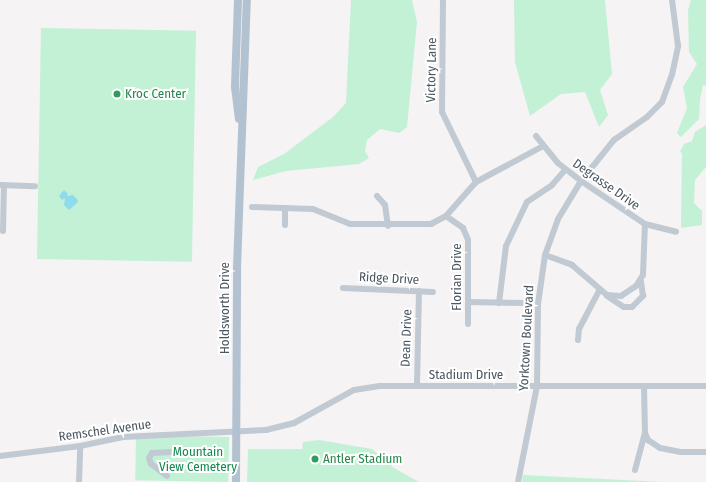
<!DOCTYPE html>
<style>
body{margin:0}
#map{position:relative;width:706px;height:482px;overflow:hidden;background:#f5f3f3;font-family:"Fira Sans Condensed",sans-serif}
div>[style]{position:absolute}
.green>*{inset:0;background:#c3f1d5;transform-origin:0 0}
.water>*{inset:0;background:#90daee}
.minor>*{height:6px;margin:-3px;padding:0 3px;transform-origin:3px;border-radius:3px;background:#c1cad2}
.major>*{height:8px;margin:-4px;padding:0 4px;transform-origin:4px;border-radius:4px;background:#b3c2d1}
.dots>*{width:11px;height:11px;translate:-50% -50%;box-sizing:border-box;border:2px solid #fff;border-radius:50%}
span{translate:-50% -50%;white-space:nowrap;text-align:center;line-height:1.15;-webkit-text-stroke:4px #fff;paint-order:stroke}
.street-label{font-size:13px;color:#4a5661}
.leisure-label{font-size:13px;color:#27864d}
.left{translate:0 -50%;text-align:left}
.park-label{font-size:13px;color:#17864f}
</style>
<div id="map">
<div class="green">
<i style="clip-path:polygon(351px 0,412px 0,417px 22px,407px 127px,399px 133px,380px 129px,367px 140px,365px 151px,369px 158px,359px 164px,286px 171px,253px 180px,258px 167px,284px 154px,333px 117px,346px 103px)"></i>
<i style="clip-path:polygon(514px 0,605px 0,612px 74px,600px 90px,608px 115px,599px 127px,585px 92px,561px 94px,530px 116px,515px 62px)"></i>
<i style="clip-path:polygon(691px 0,706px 0,706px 86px,703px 85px,700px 100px,699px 119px,681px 137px,677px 133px,687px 108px,683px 87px,697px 64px,689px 52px,688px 10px)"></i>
<i style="left:41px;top:28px;width:155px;height:231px;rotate:1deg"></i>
<i style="clip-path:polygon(706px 125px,706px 167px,695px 180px,694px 203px,702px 211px,702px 225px,681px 228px,682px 153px,680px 152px,684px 144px,692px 141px,695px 132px)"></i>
<i style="left:229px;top:437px;width:45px;height:93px;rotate:91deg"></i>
<i style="clip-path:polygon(319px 440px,372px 449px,394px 468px,419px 482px,247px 482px,248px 449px,302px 449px,303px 442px)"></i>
<i style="clip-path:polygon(523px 475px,663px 482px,522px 482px)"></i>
</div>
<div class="water">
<i style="clip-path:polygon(64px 190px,68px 194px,67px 196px,73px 195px,77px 199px,78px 202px,69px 210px,64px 205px,65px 198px,62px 200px,59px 196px)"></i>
</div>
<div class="minor">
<i style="left:443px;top:0;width:112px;rotate:90.5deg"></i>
<i style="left:442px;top:112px;width:78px;rotate:64.1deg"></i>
<i style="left:536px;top:136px;width:35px;rotate:51deg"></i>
<i style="left:558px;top:163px;width:29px;rotate:38deg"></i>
<i style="left:581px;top:181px;width:77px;rotate:33.9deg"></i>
<i style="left:645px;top:224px;width:32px;rotate:14deg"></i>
<i style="left:0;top:185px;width:35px;rotate:2deg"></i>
<i style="left:377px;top:196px;width:12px;rotate:48deg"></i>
<i style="left:385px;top:205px;width:21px;rotate:82deg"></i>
<i style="left:252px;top:207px;width:61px;rotate:1.9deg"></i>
<i style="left:313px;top:209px;width:40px;rotate:22deg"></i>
<i style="left:350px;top:224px;width:81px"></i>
<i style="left:431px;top:224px;width:17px;rotate:-28deg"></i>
<i style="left:446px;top:216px;width:45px;rotate:-48.6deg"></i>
<i style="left:476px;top:182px;width:76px;rotate:-28.2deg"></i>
<i style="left:285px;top:208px;width:17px;rotate:90deg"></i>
<i style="left:446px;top:216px;width:21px;rotate:35deg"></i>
<i style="left:463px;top:228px;width:13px;rotate:67deg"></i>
<i style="left:468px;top:240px;width:84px;rotate:90deg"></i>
<i style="left:3px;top:231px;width:46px;rotate:-88.8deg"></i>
<i style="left:545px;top:255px;width:29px;rotate:20deg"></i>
<i style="left:572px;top:265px;width:46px;rotate:40.6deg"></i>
<i style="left:607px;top:295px;width:14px;rotate:4deg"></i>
<i style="left:621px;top:296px;width:18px;rotate:-34deg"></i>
<i style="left:636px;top:286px;width:13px;rotate:-58deg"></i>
<i style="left:643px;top:275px;width:51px;rotate:-87.8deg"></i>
<i style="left:343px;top:288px;width:90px;rotate:2.5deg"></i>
<i style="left:607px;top:296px;width:20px;rotate:33deg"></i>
<i style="left:624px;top:307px;width:8px"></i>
<i style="left:632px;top:307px;width:16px;rotate:-45deg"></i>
<i style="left:643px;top:296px;width:15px;rotate:-98deg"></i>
<i style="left:468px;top:302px;width:56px;rotate:1deg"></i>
<i style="left:499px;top:303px;width:57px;rotate:-83deg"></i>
<i style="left:506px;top:246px;width:49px;rotate:-64.5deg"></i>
<i style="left:527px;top:202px;width:30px;rotate:-34deg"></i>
<i style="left:552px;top:185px;width:20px;rotate:-49deg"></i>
<i style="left:578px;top:340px;width:11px;rotate:-85deg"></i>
<i style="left:579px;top:329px;width:43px;rotate:-62.2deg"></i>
<i style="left:417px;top:386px;width:95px;rotate:-88.8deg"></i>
<i style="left:644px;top:386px;width:47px;rotate:88.8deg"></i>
<i style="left:645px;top:433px;width:8px;rotate:67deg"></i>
<i style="left:648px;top:440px;width:14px;rotate:34deg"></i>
<i style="left:660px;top:448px;width:21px;rotate:11deg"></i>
<i style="left:681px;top:452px;width:25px"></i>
<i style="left:0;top:456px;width:81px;rotate:-7.1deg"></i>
<i style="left:80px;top:446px;width:44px;rotate:-11.8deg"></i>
<i style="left:123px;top:437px;width:143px;rotate:-2.8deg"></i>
<i style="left:266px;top:430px;width:29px;rotate:-14deg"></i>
<i style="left:294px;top:423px;width:68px;rotate:-28.8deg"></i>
<i style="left:354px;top:390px;width:26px;rotate:-9deg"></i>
<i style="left:380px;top:386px;width:326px"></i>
<i style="left:635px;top:470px;width:38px;rotate:-75deg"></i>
<i style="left:167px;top:476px;width:20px;rotate:-143deg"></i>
<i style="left:151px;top:464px;width:6px;rotate:-108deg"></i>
<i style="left:149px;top:458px;width:6px;rotate:-59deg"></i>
<i style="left:152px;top:453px;width:19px;rotate:-3deg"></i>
<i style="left:79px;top:482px;width:36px;rotate:-88deg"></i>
<i style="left:518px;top:482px;width:98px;rotate:-78.8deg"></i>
<i style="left:537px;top:386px;width:82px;rotate:-89.3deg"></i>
<i style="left:538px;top:304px;width:49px;rotate:-81.9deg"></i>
<i style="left:545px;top:255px;width:38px;rotate:-70deg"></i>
<i style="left:558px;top:219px;width:44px;rotate:-58.8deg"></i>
<i style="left:581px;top:181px;width:53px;rotate:-51.2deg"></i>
<i style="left:614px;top:140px;width:40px;rotate:-34.9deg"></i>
<i style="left:647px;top:117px;width:21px;rotate:-45deg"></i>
<i style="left:662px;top:102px;width:29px;rotate:-70deg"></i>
<i style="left:672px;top:75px;width:30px;rotate:-78deg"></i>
<i style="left:678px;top:46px;width:46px;rotate:-97.4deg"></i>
</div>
<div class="major">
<i style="left:238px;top:0;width:87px;rotate:92deg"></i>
<i style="left:235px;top:87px;width:32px;rotate:83deg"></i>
<i style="left:236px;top:482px;width:214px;rotate:-89.7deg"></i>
<i style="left:237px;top:268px;width:268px;rotate:-87.9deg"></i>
</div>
<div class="dots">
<i style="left:117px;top:94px;background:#2e9e5b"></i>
<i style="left:315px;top:459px;background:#2e9e5b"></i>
</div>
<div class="street-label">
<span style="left:432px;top:70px;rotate:-89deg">Victory Lane</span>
<span style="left:606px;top:185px;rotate:35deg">Degrasse Drive</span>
<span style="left:457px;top:277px;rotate:-90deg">Florian Drive</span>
<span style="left:389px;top:279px;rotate:3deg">Ridge Drive</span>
<span style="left:225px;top:308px;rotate:-90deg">Holdsworth Drive</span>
<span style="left:407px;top:338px;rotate:-88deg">Dean Drive</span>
<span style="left:527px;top:338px;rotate:-87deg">Yorktown Boulevard</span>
<span style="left:466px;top:375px">Stadium Drive</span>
<span style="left:105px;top:431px;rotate:-8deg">Remschel Avenue</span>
</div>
<div class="leisure-label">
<span class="left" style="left:125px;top:94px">Kroc Center</span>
<span class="left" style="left:323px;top:459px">Antler Stadium</span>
</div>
<div class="park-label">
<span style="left:198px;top:460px">Mountain<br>View Cemetery</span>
</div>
</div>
